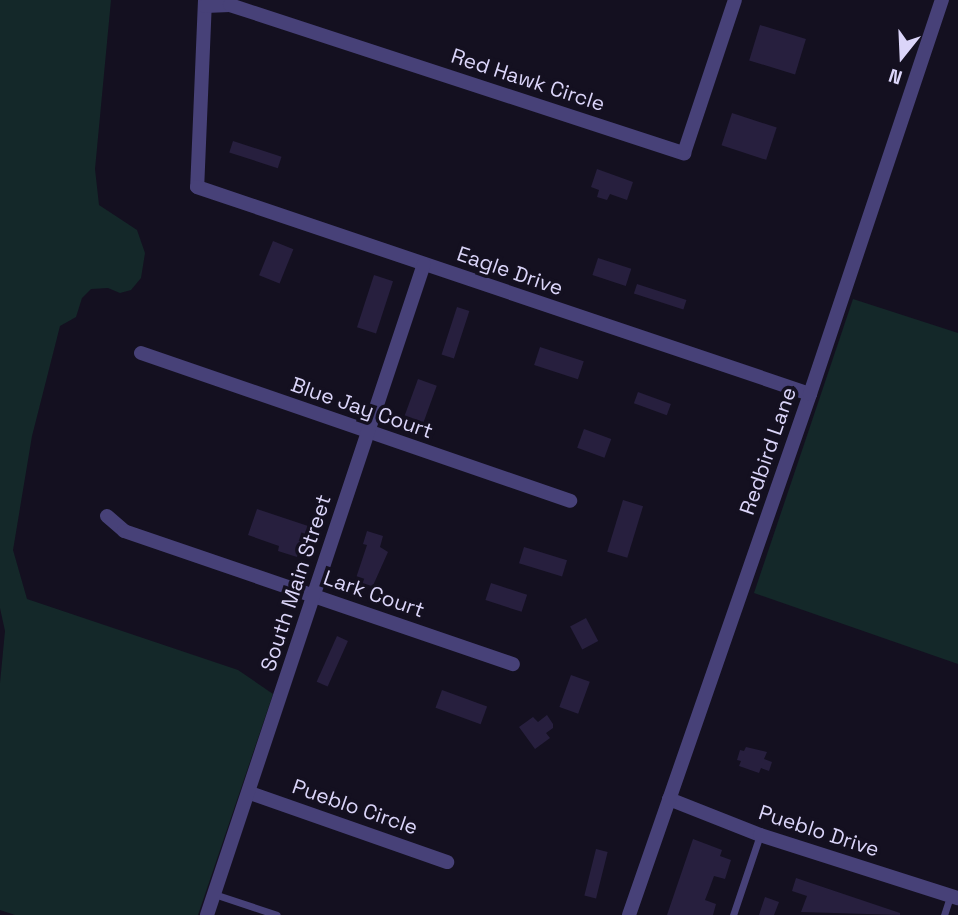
<!DOCTYPE html>
<style>
body{margin:0}
#map{position:relative;width:958px;height:915px;overflow:hidden;background:#141020;font-family:"Space Grotesk",sans-serif}
div>[style]{position:absolute}
.green>*{inset:0;background:#142829}
.building>*{inset:0;background:#271f3e;transform-origin:0 0}
.lane>*{height:7px;margin:-3.5px;padding:0 3.5px;transform-origin:3.5px;border-radius:3.5px;background:#474178}
.street>*{height:14px;margin:-7px;padding:0 7px;transform-origin:7px;border-radius:7px;background:#474178}
span{translate:-50% -50%;white-space:nowrap;text-align:center;line-height:1.15;-webkit-text-stroke:7px #141020;paint-order:stroke}
.street-label{font-size:21px;color:#dbd5f9}
.north{position:absolute;left:867px;top:21px;width:70px;height:70px;-webkit-text-stroke:5px #141020;paint-order:stroke;rotate:198deg;font-size:19px;font-weight:700;line-height:28px;text-align:center;color:#dbd5f9}
.north::after{content:'';display:block;margin:auto;width:24px;height:32px;background:#dbd5f9;clip-path:polygon(50% 0,100% 100%,50% 72%,0 100%)}
</style>
<div id="map">
<div class="green">
<i style="clip-path:polygon(0 0,111px 0,95px 169px,99px 205px,137px 230px,145px 253px,141px 278px,131px 290px,120px 293px,108px 288px,91px 289px,82px 298px,76px 317px,60px 326px,32px 436px,13px 550px,27px 599px,238px 670px,273px 694px,198px 915px,15px 915px,0 910px,0 683px,5px 631px,0 608px)"></i>
<i style="clip-path:polygon(853px 299px,958px 333px,958px 664px,754px 593px)"></i>
</div>
<div class="building">
<i style="left:760px;top:25px;width:48px;height:37px;rotate:17deg"></i>
<i style="left:732px;top:113px;width:47px;height:34px;rotate:18deg"></i>
<i style="left:233px;top:141px;width:51px;height:12px;rotate:18deg"></i>
<i style="clip-path:polygon(597px 169px,633px 182px,627px 200px,610px 194px,607px 200px,597px 197px,599px 190px,591px 187px)"></i>
<i style="left:273px;top:241px;width:22px;height:37px;rotate:22deg"></i>
<i style="left:598px;top:258px;width:35px;height:18px;rotate:18deg"></i>
<i style="left:374px;top:275px;width:20px;height:55px;rotate:18deg"></i>
<i style="left:637px;top:284px;width:52px;height:10px;rotate:18deg"></i>
<i style="left:457px;top:307px;width:13px;height:50px;rotate:18deg"></i>
<i style="left:540px;top:347px;width:46px;height:19px;rotate:18deg"></i>
<i style="left:418px;top:379px;width:20px;height:42px;rotate:20deg"></i>
<i style="left:638px;top:392px;width:35px;height:12px;rotate:20deg"></i>
<i style="left:584px;top:429px;width:29px;height:20px;rotate:20deg"></i>
<i style="left:623px;top:500px;width:21px;height:54px;rotate:17deg"></i>
<i style="clip-path:polygon(257px 509px,308px 526px,297px 557px,278px 551px,279px 546px,248px 535px)"></i>
<i style="clip-path:polygon(367px 531px,383px 536px,380px 547px,388px 552px,371px 590px,354px 584px,367px 545px,363px 544px)"></i>
<i style="left:524px;top:547px;width:45px;height:17px;rotate:17deg"></i>
<i style="left:491px;top:583px;width:38px;height:18px;rotate:18deg"></i>
<i style="left:586px;top:618px;width:26px;height:18px;rotate:62deg"></i>
<i style="left:337px;top:636px;width:12px;height:50px;rotate:24deg"></i>
<i style="left:571px;top:675px;width:20px;height:34px;rotate:20deg"></i>
<i style="left:442px;top:690px;width:48px;height:19px;rotate:20deg"></i>
<i style="clip-path:polygon(547px 715px,553px 724px,553px 728px,546px 733px,550px 738px,535px 749px,519px 727px,533px 717px,538px 722px)"></i>
<i style="clip-path:polygon(746px 747px,767px 752px,764px 759px,772px 762px,769px 771px,761px 768px,759px 773px,739px 766px,741px 761px,737px 760px,740px 750px,744px 751px)"></i>
<i style="clip-path:polygon(693px 839px,722px 850px,720px 856px,731px 860px,725px 879px,714px 876px,710px 887px,705px 900px,716px 904px,713px 915px,667px 915px)"></i>
<i style="left:596px;top:849px;width:12px;height:48px;rotate:14deg"></i>
<i style="clip-path:polygon(796px 878px,900px 913px,900px 915px,801px 912px,807px 896px,792px 891px)"></i>
<i style="clip-path:polygon(765px 897px,779px 902px,774px 915px,759px 915px)"></i>
</div>
<div class="lane">
<i style="left:214px;top:894px;width:66px;rotate:18.4deg"></i>
<i style="left:733px;top:915px;width:84px;rotate:-71.4deg"></i>
<i style="left:944px;top:915px;width:20px;rotate:-72deg"></i>
</div>
<div class="street">
<i style="left:205px;top:0;width:187px;rotate:92.4deg"></i>
<i style="left:197px;top:187px;width:647px;rotate:18.66deg"></i>
<i style="left:205px;top:6px;width:25px;rotate:-2deg"></i>
<i style="left:230px;top:5px;width:478px;rotate:18.1deg"></i>
<i style="left:684px;top:153px;width:161px;rotate:-71.6deg"></i>
<i style="left:141px;top:353px;width:454px;rotate:19deg"></i>
<i style="left:107px;top:516px;width:23px;rotate:41deg"></i>
<i style="left:124px;top:531px;width:411px;rotate:18.9deg"></i>
<i style="left:250px;top:793px;width:209px;rotate:19.3deg"></i>
<i style="left:669px;top:799px;width:98px;rotate:21.6deg"></i>
<i style="left:760px;top:835px;width:208px;rotate:17.7deg"></i>
<i style="left:207px;top:915px;width:686px;rotate:-71.57deg"></i>
<i style="left:629px;top:915px;width:552px;rotate:-70.84deg"></i>
<i style="left:810px;top:394px;width:416px;rotate:-71.5deg"></i>
</div>
<div class="street-label">
<span style="left:528px;top:80px;rotate:18deg">Red Hawk Circle</span>
<span style="left:510px;top:271px;rotate:19deg">Eagle Drive</span>
<span style="left:362px;top:408px;rotate:19deg">Blue Jay Court</span>
<span style="left:768px;top:451px;rotate:-71deg">Redbird Lane</span>
<span style="left:296px;top:583px;rotate:-72deg">South Main Street</span>
<span style="left:374px;top:594px;rotate:19deg">Lark Court</span>
<span style="left:355px;top:807px;rotate:19deg">Pueblo Circle</span>
<span style="left:819px;top:831px;rotate:18deg">Pueblo Drive</span>
</div>
<div class="north">N</div>
</div>
